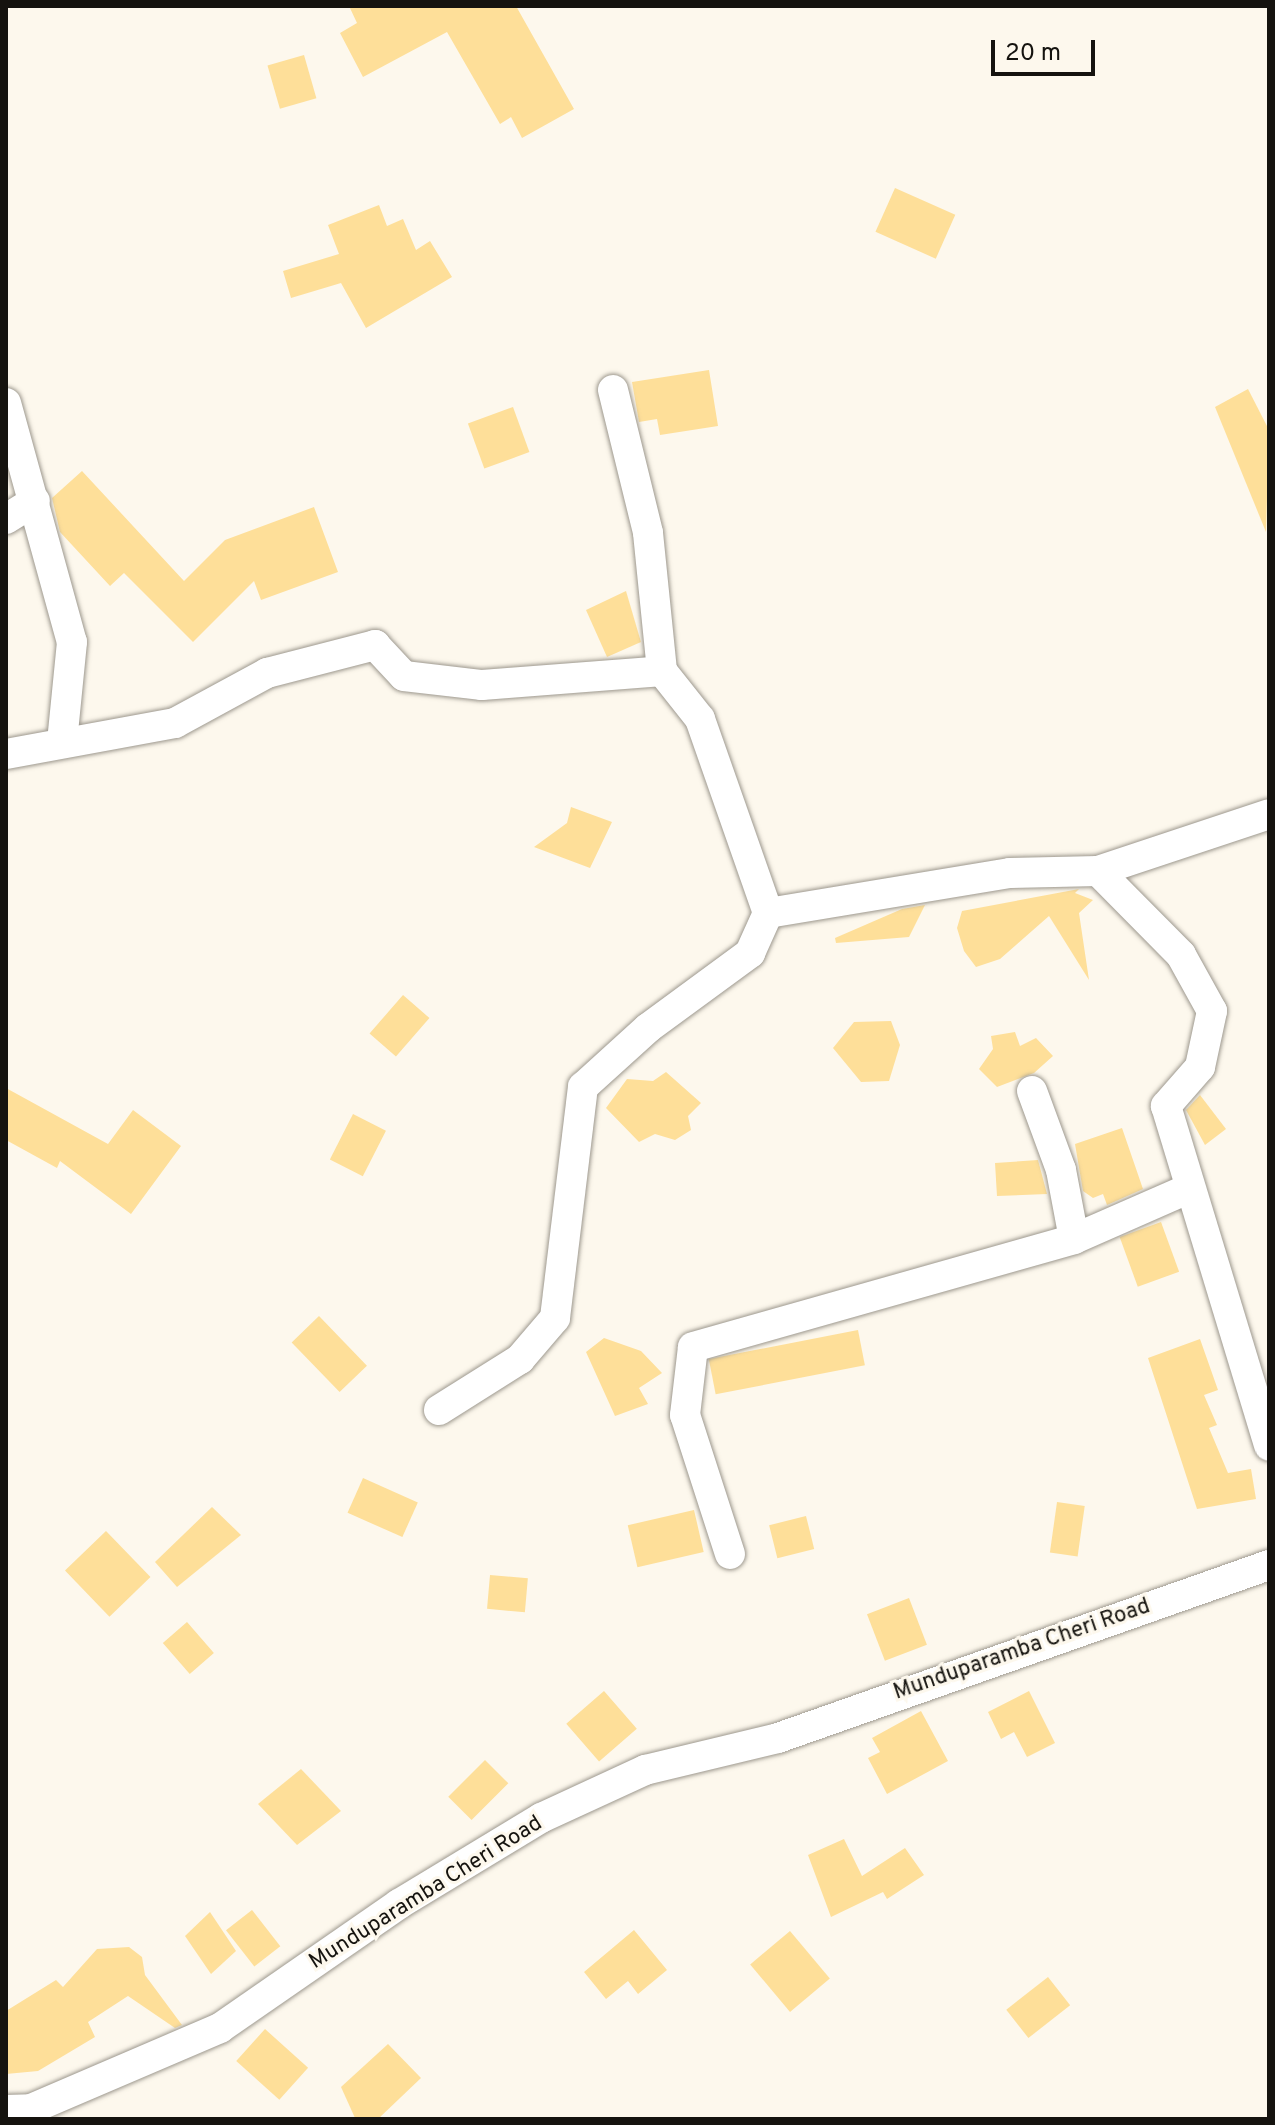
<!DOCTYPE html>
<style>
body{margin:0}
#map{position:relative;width:1275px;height:2125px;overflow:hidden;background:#fdf8ed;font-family:Overpass,sans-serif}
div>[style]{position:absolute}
.building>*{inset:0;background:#fedf99;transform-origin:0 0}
.roads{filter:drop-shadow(0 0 2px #9d988e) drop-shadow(0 0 2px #9d988e)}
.street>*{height:30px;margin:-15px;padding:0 15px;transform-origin:15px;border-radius:15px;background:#fff}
span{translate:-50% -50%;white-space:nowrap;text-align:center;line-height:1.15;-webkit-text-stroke:6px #fdf8ed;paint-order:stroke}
.street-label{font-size:22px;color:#15130f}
.frame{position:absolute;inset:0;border:8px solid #15130f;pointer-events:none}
.scale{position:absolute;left:991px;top:40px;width:104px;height:36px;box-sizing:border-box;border:4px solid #15130f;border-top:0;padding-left:10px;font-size:24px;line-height:28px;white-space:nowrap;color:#15130f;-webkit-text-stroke:6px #fdf8ed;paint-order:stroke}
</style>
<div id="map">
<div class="building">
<i style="clip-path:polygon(349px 6px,516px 6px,574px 109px,522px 138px,511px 117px,500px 124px,447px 32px,363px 77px,340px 33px,357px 23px)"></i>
<i style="left:304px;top:55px;width:45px;height:38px;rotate:74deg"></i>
<i style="left:895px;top:188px;width:66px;height:48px;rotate:24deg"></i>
<i style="clip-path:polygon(379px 205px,387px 226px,403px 219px,416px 250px,430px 241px,452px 277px,366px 328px,341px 283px,291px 298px,283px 271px,339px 254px,328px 225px)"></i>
<i style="clip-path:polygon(709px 370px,718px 426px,660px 435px,657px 419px,639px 422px,632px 382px)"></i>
<i style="clip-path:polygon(1248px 389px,1269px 430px,1266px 532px,1215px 407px)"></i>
<i style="left:513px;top:407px;width:48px;height:48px;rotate:70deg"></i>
<i style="clip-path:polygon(82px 471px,184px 581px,225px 540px,314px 507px,338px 572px,261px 600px,254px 581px,193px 642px,124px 573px,110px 586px,60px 532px,52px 498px)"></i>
<i style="clip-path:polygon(626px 591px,641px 642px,607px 657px,586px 610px)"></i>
<i style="clip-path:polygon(571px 807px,612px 822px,590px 868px,534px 847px,567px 823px)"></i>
<i style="clip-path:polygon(1079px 889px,1075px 893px,1093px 900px,1079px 913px,1089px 980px,1049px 916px,1000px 959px,976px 967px,964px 951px,957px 928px,962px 911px)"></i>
<i style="clip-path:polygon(925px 905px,909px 937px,836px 943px,835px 938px,902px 909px)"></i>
<i style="left:403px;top:995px;width:35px;height:51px;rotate:41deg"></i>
<i style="clip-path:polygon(891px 1021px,900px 1045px,889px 1081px,861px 1082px,833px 1048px,854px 1022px)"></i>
<i style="clip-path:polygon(1015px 1032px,1020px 1046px,1036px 1038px,1053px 1056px,1034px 1073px,997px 1087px,979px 1069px,993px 1049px,991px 1036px)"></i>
<i style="clip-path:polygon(666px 1072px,701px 1103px,688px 1116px,691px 1130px,675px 1140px,655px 1134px,639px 1142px,606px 1108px,627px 1079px,653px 1081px)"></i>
<i style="clip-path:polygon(6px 1088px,108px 1144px,133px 1110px,181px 1146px,131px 1214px,60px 1161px,57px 1168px,6px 1140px)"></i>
<i style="clip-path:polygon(1200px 1095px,1226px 1129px,1205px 1145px,1186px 1110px)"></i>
<i style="left:353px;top:1114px;width:37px;height:51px;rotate:27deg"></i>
<i style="clip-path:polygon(1122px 1128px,1143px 1189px,1107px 1205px,1103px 1194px,1093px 1198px,1083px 1191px,1075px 1144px)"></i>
<i style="clip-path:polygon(1038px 1160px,1047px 1194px,997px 1196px,995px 1163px)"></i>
<i style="left:1161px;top:1222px;width:53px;height:44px;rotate:70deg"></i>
<i style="left:319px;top:1316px;width:69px;height:38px;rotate:46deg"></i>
<i style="left:858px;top:1330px;width:36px;height:152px;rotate:79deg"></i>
<i style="clip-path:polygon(604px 1338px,641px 1351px,662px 1373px,639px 1388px,648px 1404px,615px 1416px,586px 1352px)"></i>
<i style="clip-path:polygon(1200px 1339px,1218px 1390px,1204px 1395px,1217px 1425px,1209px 1428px,1228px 1473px,1251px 1469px,1256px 1499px,1197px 1509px,1148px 1358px)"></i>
<i style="left:363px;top:1478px;width:60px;height:38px;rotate:24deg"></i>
<i style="left:1057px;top:1502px;width:28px;height:51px;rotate:8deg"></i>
<i style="clip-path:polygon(212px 1507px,241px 1535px,177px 1587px,155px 1562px)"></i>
<i style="left:694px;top:1510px;width:43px;height:68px;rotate:77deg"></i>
<i style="left:806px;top:1516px;width:34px;height:38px;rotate:76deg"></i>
<i style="left:106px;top:1531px;width:64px;height:57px;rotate:46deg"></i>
<i style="left:490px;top:1575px;width:38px;height:34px;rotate:5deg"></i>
<i style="left:909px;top:1598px;width:50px;height:45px;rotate:69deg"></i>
<i style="left:187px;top:1622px;width:41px;height:32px;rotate:49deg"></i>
<i style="left:604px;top:1691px;width:50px;height:50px;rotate:49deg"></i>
<i style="clip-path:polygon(1029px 1691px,1055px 1743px,1027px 1757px,1014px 1732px,1001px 1739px,988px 1712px)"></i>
<i style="clip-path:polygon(921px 1711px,948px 1761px,887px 1794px,868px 1758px,880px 1752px,872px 1738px)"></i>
<i style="left:485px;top:1760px;width:33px;height:52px;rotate:45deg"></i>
<i style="clip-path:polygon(301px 1769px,341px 1811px,297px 1845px,258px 1804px)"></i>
<i style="clip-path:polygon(844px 1839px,862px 1876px,905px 1848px,924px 1875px,887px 1899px,883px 1892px,831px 1917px,808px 1855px)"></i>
<i style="left:252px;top:1910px;width:46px;height:33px;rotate:52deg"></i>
<i style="clip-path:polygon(210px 1912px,236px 1951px,211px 1974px,185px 1936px)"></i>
<i style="clip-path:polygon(634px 1930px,667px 1970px,638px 1994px,628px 1981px,606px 1999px,584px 1972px)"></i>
<i style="left:790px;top:1931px;width:62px;height:52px;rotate:50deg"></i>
<i style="clip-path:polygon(129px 1947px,142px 1957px,145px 1975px,182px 2025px,175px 2028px,128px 1996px,88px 2022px,95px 2037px,38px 2071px,6px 2074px,6px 2011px,56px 1980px,63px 1987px,97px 1949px)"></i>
<i style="left:1048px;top:1977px;width:36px;height:53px;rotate:52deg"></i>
<i style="left:265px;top:2029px;width:58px;height:43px;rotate:42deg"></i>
<i style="clip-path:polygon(388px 2044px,421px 2078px,378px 2119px,355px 2118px,341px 2087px)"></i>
</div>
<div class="roads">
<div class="street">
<i style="left:613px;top:390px;width:147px;rotate:76.2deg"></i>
<i style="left:648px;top:533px;width:139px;rotate:84.2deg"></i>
<i style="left:6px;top:403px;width:248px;rotate:74.6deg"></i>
<i style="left:72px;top:642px;width:101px;rotate:95.7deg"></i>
<i style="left:6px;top:519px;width:34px;rotate:-32deg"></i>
<i style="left:6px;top:754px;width:172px;rotate:-10.4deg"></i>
<i style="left:175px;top:723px;width:105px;rotate:-28.5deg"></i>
<i style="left:267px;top:673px;width:112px;rotate:-14.5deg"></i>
<i style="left:375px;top:645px;width:42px;rotate:46.9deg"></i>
<i style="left:404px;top:676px;width:79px;rotate:6.6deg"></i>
<i style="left:482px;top:685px;width:181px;rotate:-4.4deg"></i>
<i style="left:662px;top:671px;width:61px;rotate:51.6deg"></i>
<i style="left:700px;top:719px;width:206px;rotate:70.7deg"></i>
<i style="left:768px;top:913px;width:245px;rotate:-9.4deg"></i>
<i style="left:1010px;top:873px;width:88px;rotate:-1.3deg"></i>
<i style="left:1098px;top:871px;width:118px;rotate:45.3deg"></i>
<i style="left:1181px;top:955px;width:64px;rotate:61deg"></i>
<i style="left:1212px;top:1011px;width:57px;rotate:102.1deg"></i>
<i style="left:1200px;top:1067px;width:52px;rotate:131.1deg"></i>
<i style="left:1166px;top:1106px;width:355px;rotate:73.1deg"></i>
<i style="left:1098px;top:871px;width:180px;rotate:-18.4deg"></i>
<i style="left:1032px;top:1091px;width:84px;rotate:69.8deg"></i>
<i style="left:1061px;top:1170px;width:70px;rotate:79.3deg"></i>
<i style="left:439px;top:1410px;width:96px;rotate:-32.2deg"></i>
<i style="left:520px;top:1359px;width:54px;rotate:-49.5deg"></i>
<i style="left:555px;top:1318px;width:233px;rotate:-83.1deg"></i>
<i style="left:583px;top:1087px;width:88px;rotate:-42.2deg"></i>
<i style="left:648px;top:1028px;width:127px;rotate:-36.3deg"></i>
<i style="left:750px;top:953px;width:44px;rotate:-65.8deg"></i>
<i style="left:730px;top:1554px;width:146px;rotate:-107.9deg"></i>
<i style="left:685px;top:1415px;width:68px;rotate:-83.3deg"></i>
<i style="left:693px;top:1347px;width:396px;rotate:-15.8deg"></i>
<i style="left:1074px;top:1239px;width:124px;rotate:-23.7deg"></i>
<i style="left:6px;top:2110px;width:25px;rotate:-2deg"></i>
<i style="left:31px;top:2109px;width:206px;rotate:-23.2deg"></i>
<i style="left:220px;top:2028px;width:218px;rotate:-34.7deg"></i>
<i style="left:399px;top:1904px;width:166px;rotate:-31.2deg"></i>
<i style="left:541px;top:1818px;width:115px;rotate:-24.8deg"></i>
<i style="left:645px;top:1770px;width:137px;rotate:-13.5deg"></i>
<i style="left:778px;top:1738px;width:521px;rotate:-19.41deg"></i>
</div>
</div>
<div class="street-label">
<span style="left:1022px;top:1650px;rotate:-19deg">Munduparamba Cheri Road</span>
<span style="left:426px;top:1893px;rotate:-32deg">Munduparamba Cheri Road</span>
</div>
<div class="frame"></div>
<div class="scale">20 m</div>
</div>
